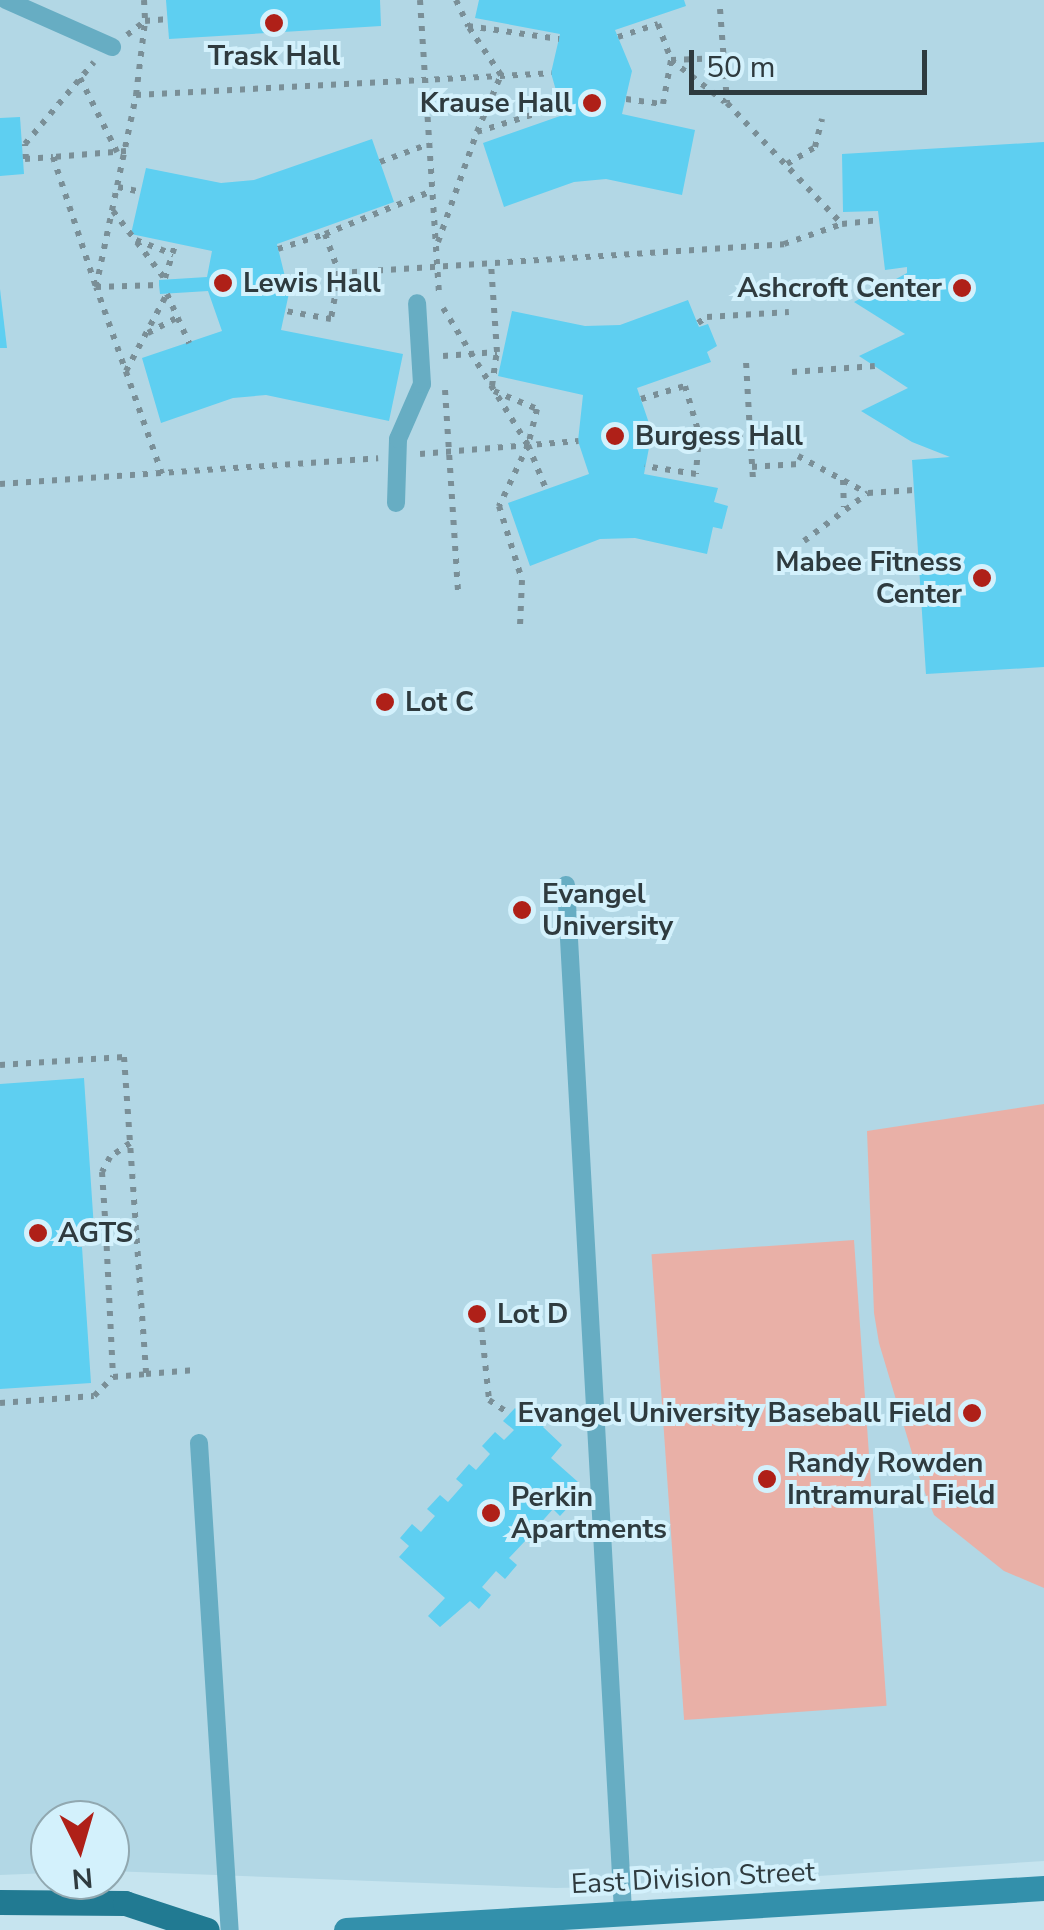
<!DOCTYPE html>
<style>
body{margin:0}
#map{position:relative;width:1044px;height:1930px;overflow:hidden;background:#c6e4ef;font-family:"Nunito Sans",sans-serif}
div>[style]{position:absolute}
.built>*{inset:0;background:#b2d7e5}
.green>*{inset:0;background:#e9b0a7;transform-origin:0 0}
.building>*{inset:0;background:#5ecff1}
.path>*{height:6px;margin-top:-3px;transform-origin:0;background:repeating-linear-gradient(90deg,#7a8f97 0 5px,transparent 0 13px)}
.lane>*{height:18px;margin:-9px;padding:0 9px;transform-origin:9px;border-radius:9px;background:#67adc3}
.secondary>*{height:25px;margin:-12.5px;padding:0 12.5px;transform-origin:12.5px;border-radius:12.5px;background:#3390ab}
.primary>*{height:25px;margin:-12.5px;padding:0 12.5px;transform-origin:12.5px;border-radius:12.5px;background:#217a92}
.dots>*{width:28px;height:28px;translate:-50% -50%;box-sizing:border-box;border:5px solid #d3f1fc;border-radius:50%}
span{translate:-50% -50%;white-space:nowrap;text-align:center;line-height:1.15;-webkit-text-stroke:8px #d3f1fc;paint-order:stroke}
.poi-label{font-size:28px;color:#2f3b3f;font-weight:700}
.right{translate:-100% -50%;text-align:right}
.left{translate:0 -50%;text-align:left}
.street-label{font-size:28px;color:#2f3b3f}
.north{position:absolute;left:30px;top:1800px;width:100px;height:100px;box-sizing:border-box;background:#d3f1fc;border:2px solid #91a8b0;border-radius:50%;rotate:175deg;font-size:28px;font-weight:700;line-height:40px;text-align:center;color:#2f3b3f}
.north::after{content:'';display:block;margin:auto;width:35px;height:45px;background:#af2018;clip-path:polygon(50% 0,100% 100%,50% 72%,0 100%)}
.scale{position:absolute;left:689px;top:50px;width:238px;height:45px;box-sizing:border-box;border:5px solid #2f3b3f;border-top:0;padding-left:12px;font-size:30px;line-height:35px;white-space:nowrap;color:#2f3b3f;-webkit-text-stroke:8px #d3f1fc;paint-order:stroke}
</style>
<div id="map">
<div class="built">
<i style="clip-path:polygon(0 0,1044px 0,1044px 1861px,685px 1885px,556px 1888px,110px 1871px,110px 1820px,50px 1820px,50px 1873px,0 1875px)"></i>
</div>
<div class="green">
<i style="clip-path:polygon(1044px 1104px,1044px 1588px,1004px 1571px,934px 1515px,921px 1483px,879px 1343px,874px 1313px,867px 1131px)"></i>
<i style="left:854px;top:1240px;width:467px;height:203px;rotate:86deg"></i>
</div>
<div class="building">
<i style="clip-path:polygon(166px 0,380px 0,381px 26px,169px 39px)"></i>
<i style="clip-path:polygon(479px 0,684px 0,686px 6px,615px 30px,632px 71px,622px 114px,695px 130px,682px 195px,606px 179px,574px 182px,504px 207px,483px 143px,563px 115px,551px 73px,560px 34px,475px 18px)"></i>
<i style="clip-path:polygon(20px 117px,24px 174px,0 176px,0 118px)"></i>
<i style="clip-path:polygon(372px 139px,394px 202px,277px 244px,289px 293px,281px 330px,403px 354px,389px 421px,266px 395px,233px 398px,161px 423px,142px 358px,222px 331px,208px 291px,160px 294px,159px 285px,159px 280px,207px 277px,212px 251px,131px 234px,146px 168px,221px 183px,254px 180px)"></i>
<i style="clip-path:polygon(1044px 142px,1044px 667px,926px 674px,912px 460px,950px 457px,912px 442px,861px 411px,908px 388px,859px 356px,905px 334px,854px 302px,907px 273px,907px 267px,885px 270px,878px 211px,843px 212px,842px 154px)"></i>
<i style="clip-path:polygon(0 289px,7px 348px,0 348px)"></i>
<i style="clip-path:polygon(688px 300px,699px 327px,708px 324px,717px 346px,707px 352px,711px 362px,637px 388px,652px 432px,644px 474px,718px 488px,714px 502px,728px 506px,722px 529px,713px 527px,707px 554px,635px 538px,600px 539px,530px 566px,508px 503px,589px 474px,578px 441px,583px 395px,498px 376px,512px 311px,585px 326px,620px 325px)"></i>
<i style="clip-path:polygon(84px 1078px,94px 1229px,76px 1230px,77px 1247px,82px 1247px,91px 1383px,0 1389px,0 1084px)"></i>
<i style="clip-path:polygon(531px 1402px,550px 1419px,543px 1427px,562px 1445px,551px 1458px,578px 1482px,565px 1497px,572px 1503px,560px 1516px,553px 1509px,538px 1526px,545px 1533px,533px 1546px,526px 1540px,509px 1558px,517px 1565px,505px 1579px,496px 1571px,482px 1587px,491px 1595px,479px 1609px,470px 1601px,440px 1627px,428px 1616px,445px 1598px,399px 1557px,409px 1546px,400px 1538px,412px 1524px,421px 1532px,435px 1516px,427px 1509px,440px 1495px,448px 1502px,463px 1485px,456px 1479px,469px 1464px,476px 1470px,490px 1454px,482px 1446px,495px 1432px,504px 1440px,514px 1430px,503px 1421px,515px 1408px,521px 1413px)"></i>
</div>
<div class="path">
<i style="left:144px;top:0;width:21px;rotate:87deg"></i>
<i style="left:145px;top:21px;width:23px;rotate:-5deg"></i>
<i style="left:420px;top:0;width:294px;rotate:86.3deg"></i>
<i style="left:456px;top:0;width:29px;rotate:65deg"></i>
<i style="left:720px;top:9px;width:94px;rotate:85.7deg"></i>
<i style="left:727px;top:103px;width:167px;rotate:46.5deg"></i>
<i style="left:127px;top:35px;width:23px;rotate:-38deg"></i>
<i style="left:618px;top:37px;width:42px;rotate:-18deg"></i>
<i style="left:658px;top:24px;width:38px;rotate:70deg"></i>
<i style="left:671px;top:60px;width:68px;rotate:37.9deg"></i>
<i style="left:80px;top:78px;width:83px;rotate:63.4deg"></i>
<i style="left:136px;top:95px;width:74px;rotate:-83deg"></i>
<i style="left:626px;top:99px;width:37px;rotate:8deg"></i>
<i style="left:663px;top:104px;width:45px;rotate:-79.7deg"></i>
<i style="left:671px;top:60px;width:52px;rotate:-2.2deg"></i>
<i style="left:477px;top:132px;width:62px;rotate:-67.2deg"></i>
<i style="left:501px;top:75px;width:59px;rotate:-124deg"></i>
<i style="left:468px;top:26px;width:92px;rotate:8.1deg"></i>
<i style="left:126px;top:151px;width:73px;rotate:175.3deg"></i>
<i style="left:53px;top:157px;width:137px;rotate:71.7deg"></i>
<i style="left:96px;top:287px;width:63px;rotate:-1.8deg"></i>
<i style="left:25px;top:159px;width:28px;rotate:-4deg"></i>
<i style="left:26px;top:159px;width:15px;rotate:-94deg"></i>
<i style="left:25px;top:144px;width:107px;rotate:-49.9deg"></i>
<i style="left:380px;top:162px;width:52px;rotate:-20.2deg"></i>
<i style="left:787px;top:164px;width:33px;rotate:-31deg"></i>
<i style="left:815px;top:147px;width:29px;rotate:-76deg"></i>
<i style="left:118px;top:187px;width:24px;rotate:12deg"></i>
<i style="left:113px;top:211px;width:86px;rotate:52.6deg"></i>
<i style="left:325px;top:234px;width:115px;rotate:-21.9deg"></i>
<i style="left:136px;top:240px;width:40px;rotate:21deg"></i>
<i style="left:438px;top:242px;width:117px;rotate:-70.5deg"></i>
<i style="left:477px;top:132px;width:87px;rotate:-17.4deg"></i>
<i style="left:278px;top:249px;width:49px;rotate:-17.7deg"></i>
<i style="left:325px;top:234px;width:41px;rotate:70.3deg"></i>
<i style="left:339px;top:273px;width:47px;rotate:99.9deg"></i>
<i style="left:331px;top:319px;width:47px;rotate:-170.1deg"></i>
<i style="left:339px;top:273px;width:446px;rotate:-3.7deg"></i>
<i style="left:784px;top:244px;width:61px;rotate:-19deg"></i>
<i style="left:842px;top:224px;width:37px;rotate:-6deg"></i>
<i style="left:165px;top:278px;width:37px;rotate:-73deg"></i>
<i style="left:443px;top:308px;width:161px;rotate:58.2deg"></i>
<i style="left:528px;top:445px;width:48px;rotate:67.8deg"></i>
<i style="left:698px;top:323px;width:11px;rotate:-34deg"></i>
<i style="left:707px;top:317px;width:82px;rotate:-3.5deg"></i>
<i style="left:148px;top:333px;width:34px;rotate:-28deg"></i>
<i style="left:443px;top:356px;width:54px;rotate:-4.2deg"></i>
<i style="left:497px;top:352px;width:88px;rotate:-93.9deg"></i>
<i style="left:126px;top:371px;width:87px;rotate:-62deg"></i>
<i style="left:167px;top:294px;width:54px;rotate:65.8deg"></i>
<i style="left:792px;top:372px;width:83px;rotate:-4.1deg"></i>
<i style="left:492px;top:386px;width:34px;rotate:-82deg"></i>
<i style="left:445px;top:390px;width:202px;rotate:86.3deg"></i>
<i style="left:494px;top:391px;width:47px;rotate:22.7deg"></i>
<i style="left:537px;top:409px;width:37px;rotate:104deg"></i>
<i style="left:528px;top:445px;width:68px;rotate:115.4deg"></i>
<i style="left:499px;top:506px;width:77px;rotate:72.7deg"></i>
<i style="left:522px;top:580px;width:45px;rotate:92.5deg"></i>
<i style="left:641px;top:399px;width:46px;rotate:-16.5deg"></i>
<i style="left:685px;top:386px;width:50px;rotate:73.7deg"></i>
<i style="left:699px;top:434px;width:40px;rotate:94.3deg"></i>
<i style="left:696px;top:474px;width:52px;rotate:-171.1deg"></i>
<i style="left:750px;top:433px;width:46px;rotate:86.3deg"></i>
<i style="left:699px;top:438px;width:51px;rotate:-5.6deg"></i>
<i style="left:750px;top:433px;width:72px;rotate:-93.2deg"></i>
<i style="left:420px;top:454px;width:159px;rotate:-4.7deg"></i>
<i style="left:798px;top:456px;width:78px;rotate:28.2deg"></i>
<i style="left:752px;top:467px;width:47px;rotate:-3.7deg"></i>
<i style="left:162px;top:474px;width:198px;rotate:-109.4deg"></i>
<i style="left:96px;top:287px;width:196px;rotate:-78.2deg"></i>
<i style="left:136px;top:95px;width:416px;rotate:-3deg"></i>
<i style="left:843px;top:480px;width:27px;rotate:88deg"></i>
<i style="left:0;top:484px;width:379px;rotate:-3.9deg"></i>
<i style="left:804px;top:541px;width:80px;rotate:-36.9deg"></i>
<i style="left:868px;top:493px;width:46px;rotate:-3.7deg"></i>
<i style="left:0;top:1065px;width:124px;rotate:-3.7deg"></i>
<i style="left:124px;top:1057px;width:318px;rotate:86deg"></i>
<i style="left:146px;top:1374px;width:49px;rotate:-4.7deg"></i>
<i style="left:130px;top:1143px;width:24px;rotate:145deg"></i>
<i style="left:110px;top:1157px;width:17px;rotate:118deg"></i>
<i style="left:102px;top:1172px;width:61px;rotate:86.2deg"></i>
<i style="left:106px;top:1233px;width:30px;rotate:-2deg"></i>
<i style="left:77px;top:1235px;width:29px;rotate:-4deg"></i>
<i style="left:106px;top:1233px;width:144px;rotate:87.2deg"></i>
<i style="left:480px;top:1314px;width:86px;rotate:84deg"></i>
<i style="left:489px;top:1400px;width:25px;rotate:34deg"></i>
<i style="left:0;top:1403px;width:94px;rotate:-4.3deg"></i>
<i style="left:94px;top:1396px;width:27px;rotate:-45deg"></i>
<i style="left:113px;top:1377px;width:33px;rotate:-5deg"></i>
</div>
<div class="lane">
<i style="left:6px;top:0;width:116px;rotate:23.9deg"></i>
<i style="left:396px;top:503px;width:64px;rotate:-88.2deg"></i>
<i style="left:398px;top:439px;width:60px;rotate:-66.4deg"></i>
<i style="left:422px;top:384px;width:81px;rotate:-93.5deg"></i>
<i style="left:566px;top:885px;width:1029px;rotate:86.82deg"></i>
<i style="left:199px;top:1443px;width:488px;rotate:86.4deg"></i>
</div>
<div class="secondary">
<i style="left:346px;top:1930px;width:699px;rotate:-3.44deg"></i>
</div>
<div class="primary">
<i style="left:0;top:1902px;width:125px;rotate:0.5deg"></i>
<i style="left:125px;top:1903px;width:86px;rotate:18.2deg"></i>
</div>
<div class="dots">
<i style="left:274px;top:23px;background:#af2018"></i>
<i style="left:592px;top:103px;background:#af2018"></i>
<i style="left:223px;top:283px;background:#af2018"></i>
<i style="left:962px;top:288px;background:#af2018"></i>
<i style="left:615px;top:436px;background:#af2018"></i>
<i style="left:982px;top:578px;background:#af2018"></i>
<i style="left:385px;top:702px;background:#af2018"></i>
<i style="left:522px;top:910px;background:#af2018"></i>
<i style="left:38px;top:1233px;background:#af2018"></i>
<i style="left:477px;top:1314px;background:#af2018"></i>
<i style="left:972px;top:1413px;background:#af2018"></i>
<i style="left:767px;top:1479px;background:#af2018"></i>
<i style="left:491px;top:1513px;background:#af2018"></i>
</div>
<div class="poi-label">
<span style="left:274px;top:56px">Trask Hall</span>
<span class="right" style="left:572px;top:103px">Krause Hall</span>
<span class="left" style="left:243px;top:283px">Lewis Hall</span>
<span class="right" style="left:942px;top:288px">Ashcroft Center</span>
<span class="left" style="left:635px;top:436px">Burgess Hall</span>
<span class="right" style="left:962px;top:578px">Mabee Fitness<br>Center</span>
<span class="left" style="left:405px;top:702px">Lot C</span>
<span class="left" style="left:542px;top:910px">Evangel<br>University</span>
<span class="left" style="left:58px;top:1233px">AGTS</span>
<span class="left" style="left:497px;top:1314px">Lot D</span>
<span class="right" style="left:952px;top:1413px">Evangel University Baseball Field</span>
<span class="left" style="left:787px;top:1479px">Randy Rowden<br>Intramural Field</span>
<span class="left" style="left:511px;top:1513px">Perkin<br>Apartments</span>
</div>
<div class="street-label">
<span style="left:693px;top:1878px;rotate:-3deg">East Division Street</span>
</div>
<div class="north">N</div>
<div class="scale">50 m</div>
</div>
